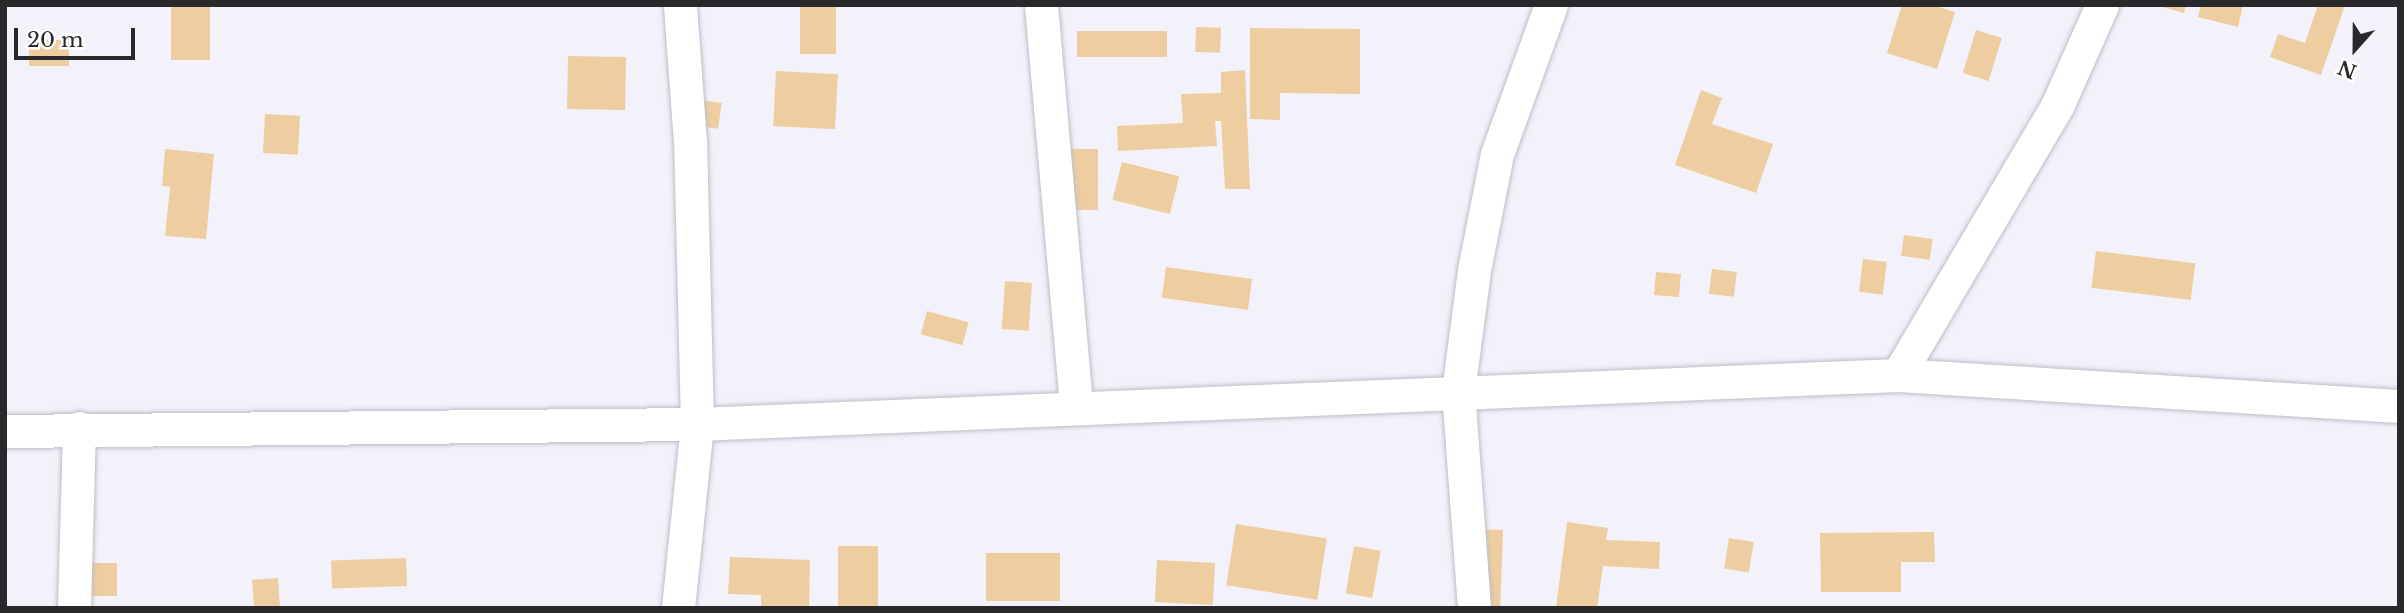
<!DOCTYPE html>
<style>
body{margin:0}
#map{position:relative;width:2404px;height:613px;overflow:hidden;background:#f3f2fb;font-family:"Libre Baskerville",serif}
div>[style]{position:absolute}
.building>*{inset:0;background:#eecda0;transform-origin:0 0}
.roads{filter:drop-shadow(0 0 2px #bebdc6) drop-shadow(0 0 2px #bebdc6)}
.street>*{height:33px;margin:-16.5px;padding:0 16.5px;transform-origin:16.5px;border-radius:16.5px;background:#fff}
span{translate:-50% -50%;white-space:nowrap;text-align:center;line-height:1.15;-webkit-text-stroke:5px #fff;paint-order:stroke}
.frame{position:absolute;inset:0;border:7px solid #29292c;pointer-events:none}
.north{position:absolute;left:2320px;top:14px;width:70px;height:70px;-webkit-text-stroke:5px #fff;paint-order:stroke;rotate:201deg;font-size:19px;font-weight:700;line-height:28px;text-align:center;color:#29292c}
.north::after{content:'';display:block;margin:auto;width:24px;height:32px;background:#29292c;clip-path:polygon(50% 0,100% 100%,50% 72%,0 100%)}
.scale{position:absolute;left:14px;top:28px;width:121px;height:32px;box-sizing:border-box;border:4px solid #29292c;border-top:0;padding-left:9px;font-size:21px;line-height:24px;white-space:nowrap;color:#29292c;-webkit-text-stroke:5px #fff;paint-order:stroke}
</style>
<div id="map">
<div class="building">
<i style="left:171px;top:5px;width:39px;height:55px"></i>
<i style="left:800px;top:5px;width:36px;height:49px"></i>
<i style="clip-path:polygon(1902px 5px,1933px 5px,1955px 12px,1937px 69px,1887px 53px)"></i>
<i style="clip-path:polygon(2156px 5px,2186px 5px,2184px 13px)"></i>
<i style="clip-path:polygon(2201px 5px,2243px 5px,2238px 27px,2198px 17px)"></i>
<i style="clip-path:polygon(2318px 5px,2345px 5px,2321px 75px,2270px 57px,2278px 34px,2305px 43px)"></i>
<i style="left:1196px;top:27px;width:25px;height:25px;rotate:2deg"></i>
<i style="clip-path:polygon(1250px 28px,1360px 29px,1360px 94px,1280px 93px,1280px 120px,1250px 119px)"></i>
<i style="left:1976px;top:30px;width:27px;height:45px;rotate:17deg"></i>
<i style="left:1077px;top:31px;width:90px;height:26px"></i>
<i style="left:29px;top:40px;width:40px;height:26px"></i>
<i style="left:568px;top:56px;width:58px;height:53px;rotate:1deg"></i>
<i style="clip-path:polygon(1245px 70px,1250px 189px,1225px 189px,1221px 121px,1215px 121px,1217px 146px,1118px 151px,1117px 126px,1183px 123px,1181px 94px,1221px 93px,1221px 72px)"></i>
<i style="left:776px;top:71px;width:62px;height:55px;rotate:3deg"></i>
<i style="clip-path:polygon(1701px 90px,1722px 98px,1712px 124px,1773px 144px,1756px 193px,1675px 165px)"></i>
<i style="left:693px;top:99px;width:29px;height:26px;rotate:8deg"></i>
<i style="left:265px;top:114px;width:35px;height:39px;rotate:3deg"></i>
<i style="clip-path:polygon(165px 149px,214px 154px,206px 239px,165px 236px,170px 187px,162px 186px)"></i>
<i style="left:1068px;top:149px;width:30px;height:61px"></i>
<i style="left:1122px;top:162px;width:59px;height:39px;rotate:14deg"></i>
<i style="left:1904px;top:235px;width:29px;height:21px;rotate:8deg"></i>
<i style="left:2096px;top:251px;width:100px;height:37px;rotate:7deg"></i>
<i style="left:1863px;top:259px;width:24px;height:33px;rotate:7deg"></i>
<i style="left:1166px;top:267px;width:87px;height:31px;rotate:8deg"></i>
<i style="left:1712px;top:269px;width:25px;height:25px;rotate:7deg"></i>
<i style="left:1656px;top:272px;width:25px;height:23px;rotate:5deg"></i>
<i style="left:1005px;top:281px;width:27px;height:48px;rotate:4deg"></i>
<i style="left:927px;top:311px;width:43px;height:24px;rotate:15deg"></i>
<i style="clip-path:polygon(1567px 522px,1608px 528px,1606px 540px,1660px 542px,1659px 569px,1603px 566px,1597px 608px,1556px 608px)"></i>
<i style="left:1236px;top:524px;width:92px;height:62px;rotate:9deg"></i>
<i style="left:1471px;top:529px;width:32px;height:79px;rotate:2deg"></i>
<i style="clip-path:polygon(1934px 532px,1935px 562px,1901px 562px,1901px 592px,1821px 592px,1820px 533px)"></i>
<i style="left:1729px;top:538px;width:25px;height:31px;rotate:9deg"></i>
<i style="left:838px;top:546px;width:40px;height:62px"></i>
<i style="left:1354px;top:546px;width:27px;height:48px;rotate:10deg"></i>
<i style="left:986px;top:553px;width:74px;height:48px"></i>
<i style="clip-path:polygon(730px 557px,810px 560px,809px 608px,761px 608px,761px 595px,728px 594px)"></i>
<i style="left:406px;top:558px;width:28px;height:75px;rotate:88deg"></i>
<i style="left:1157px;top:560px;width:58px;height:42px;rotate:3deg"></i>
<i style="left:89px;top:563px;width:28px;height:33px"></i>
<i style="left:278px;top:578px;width:30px;height:26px;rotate:86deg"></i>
</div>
<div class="roads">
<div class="street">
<i style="left:1041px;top:5px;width:403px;rotate:85deg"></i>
<i style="left:1898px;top:375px;width:315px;rotate:-59.4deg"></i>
<i style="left:2058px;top:104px;width:108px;rotate:-66deg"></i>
<i style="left:5px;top:431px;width:692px;rotate:-0.58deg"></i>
<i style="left:697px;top:424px;width:1202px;rotate:-2.34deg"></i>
<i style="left:1898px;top:375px;width:502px;rotate:3.54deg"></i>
<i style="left:74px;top:608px;width:180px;rotate:-88.4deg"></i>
<i style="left:678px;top:608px;width:185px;rotate:-84.1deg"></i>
<i style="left:697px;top:424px;width:282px;rotate:-91.4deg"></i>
<i style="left:690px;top:142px;width:137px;rotate:-94.2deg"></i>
<i style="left:1474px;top:608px;width:217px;rotate:-94.2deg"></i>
<i style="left:1458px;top:392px;width:123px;rotate:-82.5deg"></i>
<i style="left:1474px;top:270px;width:118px;rotate:-78.8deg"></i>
<i style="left:1497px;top:154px;width:158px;rotate:-70.1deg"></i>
</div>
</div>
<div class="frame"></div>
<div class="north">N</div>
<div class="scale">20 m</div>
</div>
